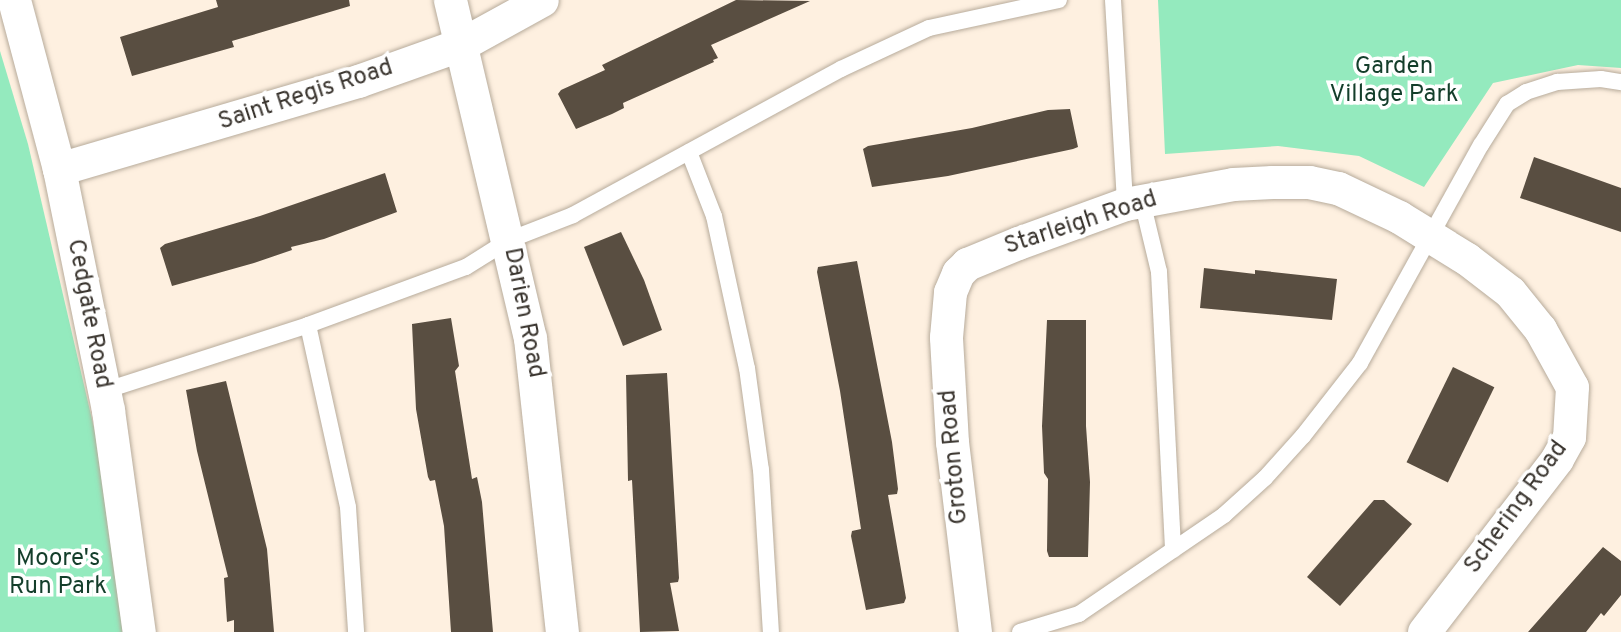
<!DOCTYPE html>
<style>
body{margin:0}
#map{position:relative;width:1621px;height:632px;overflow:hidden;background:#fef0e0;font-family:Overpass,sans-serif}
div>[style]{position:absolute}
.green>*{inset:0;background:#94eabe}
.building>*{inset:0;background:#594e41;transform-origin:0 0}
.roads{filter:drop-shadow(0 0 2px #b7ab9b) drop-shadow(0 0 2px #b7ab9b)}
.service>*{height:16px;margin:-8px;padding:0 8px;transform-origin:8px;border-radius:8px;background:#fff}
.minor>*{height:33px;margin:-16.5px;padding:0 16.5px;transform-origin:16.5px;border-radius:16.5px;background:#fff}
span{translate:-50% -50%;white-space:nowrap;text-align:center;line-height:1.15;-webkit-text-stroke:7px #fff;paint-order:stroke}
.park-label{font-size:24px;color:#143e2b}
.street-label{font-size:24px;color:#3b3630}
</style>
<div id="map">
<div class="green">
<i style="clip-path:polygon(1158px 0,1621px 0,1621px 68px,1578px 65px,1493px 83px,1424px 187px,1359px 156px,1278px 146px,1165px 154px)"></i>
<i style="clip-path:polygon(0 51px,28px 144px,101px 458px,123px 632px,0 632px)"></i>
</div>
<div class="building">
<i style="clip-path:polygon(216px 0,349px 0,350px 6px,232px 41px,234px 47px,132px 76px,120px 37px,218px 7px)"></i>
<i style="clip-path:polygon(736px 0,810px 1px,711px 45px,718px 58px,713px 60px,714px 62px,623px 103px,624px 108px,612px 114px,576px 129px,558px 94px,561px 90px,605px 70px,602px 65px)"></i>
<i style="clip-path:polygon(1070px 109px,1078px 147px,1073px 149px,948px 176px,872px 187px,863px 149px,868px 146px,972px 128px,1048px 110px)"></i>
<i style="clip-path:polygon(1534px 157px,1621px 188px,1621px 232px,1520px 198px)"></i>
<i style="clip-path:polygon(385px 173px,397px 212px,324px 239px,291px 247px,292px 250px,254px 263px,172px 286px,160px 248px,165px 244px,260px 216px)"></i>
<i style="clip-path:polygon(621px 232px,644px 280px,662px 330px,623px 346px,584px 247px)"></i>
<i style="clip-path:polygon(857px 261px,892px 442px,898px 489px,897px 494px,888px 495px,906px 598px,904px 603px,866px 610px,851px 536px,852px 531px,861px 529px,840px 391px,817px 272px,818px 267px)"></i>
<i style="clip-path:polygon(1204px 268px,1255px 274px,1255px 270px,1337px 279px,1332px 320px,1200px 308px)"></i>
<i style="clip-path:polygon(451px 318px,459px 366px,455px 371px,472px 479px,477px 477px,482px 502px,493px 632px,451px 632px,444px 526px,435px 480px,430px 481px,428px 477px,416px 409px,412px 324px)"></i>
<i style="clip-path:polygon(1047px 320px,1086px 320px,1086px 426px,1090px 482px,1088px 557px,1049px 557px,1047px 551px,1048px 479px,1044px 473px,1042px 426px)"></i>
<i style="left:1453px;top:367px;width:46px;height:106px;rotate:26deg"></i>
<i style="clip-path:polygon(667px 373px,679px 578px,678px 582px,670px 583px,679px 631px,640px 632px,632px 480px,628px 481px,626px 375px)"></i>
<i style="clip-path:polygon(226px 381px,267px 549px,274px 632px,234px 632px,234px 620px,227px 622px,224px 578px,228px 577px,197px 451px,186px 390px)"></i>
<i style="clip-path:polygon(1374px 500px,1384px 500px,1412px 524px,1340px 606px,1307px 577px)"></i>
<i style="clip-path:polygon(1603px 547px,1621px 561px,1621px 595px,1604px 616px,1601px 613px,1586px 632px,1528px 632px)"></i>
</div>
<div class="roads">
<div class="service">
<i style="left:1113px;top:0;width:204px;rotate:86.6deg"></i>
<i style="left:689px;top:152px;width:69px;rotate:68.7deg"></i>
<i style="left:714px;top:216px;width:156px;rotate:77.8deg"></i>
<i style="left:747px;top:368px;width:103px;rotate:82.2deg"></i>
<i style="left:761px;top:470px;width:162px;rotate:86.5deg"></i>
<i style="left:1142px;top:201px;width:73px;rotate:76.5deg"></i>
<i style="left:1159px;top:272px;width:278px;rotate:87.1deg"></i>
<i style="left:308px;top:325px;width:186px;rotate:77.6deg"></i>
<i style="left:348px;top:507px;width:125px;rotate:86.3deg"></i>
<i style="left:104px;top:391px;width:214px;rotate:-17.9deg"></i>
<i style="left:308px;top:325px;width:168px;rotate:-20.2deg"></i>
<i style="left:466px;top:267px;width:51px;rotate:-32.1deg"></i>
<i style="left:509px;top:240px;width:69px;rotate:-21.3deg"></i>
<i style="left:573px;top:215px;width:305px;rotate:-28.6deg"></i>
<i style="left:841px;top:69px;width:97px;rotate:-25deg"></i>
<i style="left:929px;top:28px;width:133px;rotate:-12.2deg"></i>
<i style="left:1020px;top:632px;width:62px;rotate:-17deg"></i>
<i style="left:1079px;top:614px;width:176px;rotate:-34.3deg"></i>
<i style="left:1224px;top:515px;width:55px;rotate:-42.1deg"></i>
<i style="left:1265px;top:478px;width:57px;rotate:-47.9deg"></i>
<i style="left:1303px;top:436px;width:93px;rotate:-52deg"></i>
<i style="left:1360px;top:363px;width:249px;rotate:-61deg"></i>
<i style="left:1481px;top:145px;width:49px;rotate:-57.6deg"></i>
<i style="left:1507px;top:104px;width:22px;rotate:-32deg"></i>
<i style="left:1526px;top:92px;width:33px;rotate:-18deg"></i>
<i style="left:1557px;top:82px;width:44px;rotate:-3.9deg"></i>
<i style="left:1601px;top:79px;width:20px;rotate:9deg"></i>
</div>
<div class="minor">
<i style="left:14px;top:0;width:175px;rotate:75.1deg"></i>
<i style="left:59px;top:169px;width:246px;rotate:78.5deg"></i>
<i style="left:108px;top:410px;width:224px;rotate:82.1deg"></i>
<i style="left:450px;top:0;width:347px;rotate:76.7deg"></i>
<i style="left:530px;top:338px;width:296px;rotate:83.8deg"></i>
<i style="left:59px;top:169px;width:312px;rotate:-16.4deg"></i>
<i style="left:358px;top:81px;width:110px;rotate:-19.6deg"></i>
<i style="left:462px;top:44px;width:91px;rotate:-28.8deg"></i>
<i style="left:975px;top:632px;width:191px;rotate:-96.9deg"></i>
<i style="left:952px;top:442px;width:105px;rotate:-93.3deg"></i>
<i style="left:946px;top:337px;width:45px;rotate:-84.9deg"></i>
<i style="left:950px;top:292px;width:21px;rotate:-67deg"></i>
<i style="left:958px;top:273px;width:13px;rotate:-45deg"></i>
<i style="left:967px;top:264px;width:55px;rotate:-22.4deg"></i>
<i style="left:1018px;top:243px;width:114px;rotate:-20deg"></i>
<i style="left:1125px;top:204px;width:110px;rotate:-10.5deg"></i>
<i style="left:1233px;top:184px;width:39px;rotate:-3deg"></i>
<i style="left:1272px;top:182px;width:37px"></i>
<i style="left:1309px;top:182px;width:30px;rotate:12deg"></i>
<i style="left:1338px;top:188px;width:68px;rotate:25.4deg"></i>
<i style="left:1399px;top:217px;width:80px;rotate:31.7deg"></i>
<i style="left:1467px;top:259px;width:54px;rotate:37.5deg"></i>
<i style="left:1510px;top:292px;width:48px;rotate:51deg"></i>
<i style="left:1540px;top:329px;width:66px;rotate:61.1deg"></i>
<i style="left:1572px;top:387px;width:50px;rotate:93.4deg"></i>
<i style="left:1569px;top:437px;width:25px;rotate:119deg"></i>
<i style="left:1557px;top:459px;width:218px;rotate:127.6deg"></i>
</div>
</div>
<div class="park-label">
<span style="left:1394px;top:82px">Garden<br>Village Park</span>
<span style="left:58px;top:574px">Moore's<br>Run Park</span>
</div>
<div class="street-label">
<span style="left:306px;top:96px;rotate:-18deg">Saint Regis Road</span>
<span style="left:1081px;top:224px;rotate:-18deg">Starleigh Road</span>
<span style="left:523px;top:313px;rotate:79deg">Darien Road</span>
<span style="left:88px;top:314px;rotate:79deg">Cedgate Road</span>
<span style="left:955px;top:457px;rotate:-95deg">Groton Road</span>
<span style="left:1517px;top:508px;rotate:-54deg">Schering Road</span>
</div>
</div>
